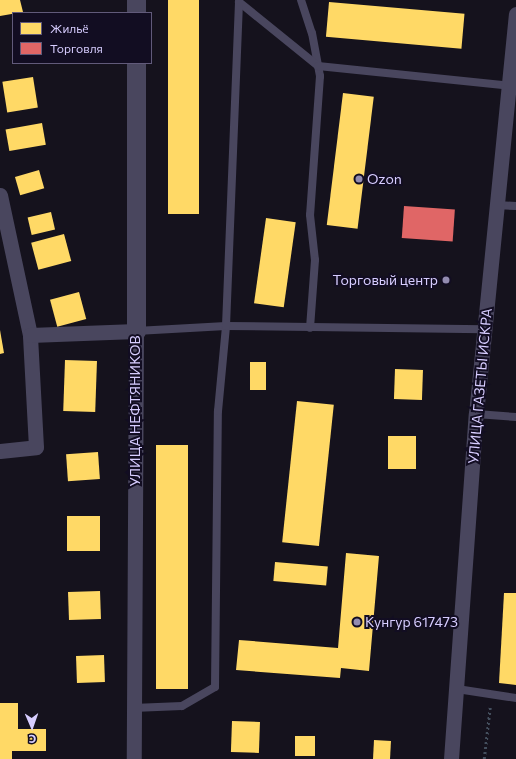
<!DOCTYPE html>
<meta charset="utf-8">
<style>
body{margin:0}
#map{position:relative;width:516px;height:759px;overflow:hidden;background:#15121d;font-family:Commissioner,sans-serif}
div>[style]{position:absolute}
.homes>*{inset:0;background:#ffd966;transform-origin:0 0}
.shops>*{inset:0;background:#e06666;transform-origin:0 0}
.path>*{height:2.5px;margin-top:-1.25px;transform-origin:0;background:repeating-linear-gradient(90deg,#444f5e 0 2px,transparent 0 5px)}
.service>*{height:8px;margin:-4px;padding:0 4px;transform-origin:4px;border-radius:4px;background:#49465e}
.minor>*{height:15px;margin:-7.5px;padding:0 7.5px;transform-origin:7.5px;border-radius:7.5px;background:#49465e}
.tertiary>*{height:19px;margin:-9.5px;padding:0 9.5px;transform-origin:9.5px;border-radius:9.5px;background:#49465e}
.dots>*{width:11px;height:11px;translate:-50% -50%;box-sizing:border-box;border:2px solid #120d22;border-radius:50%}
span{translate:-50% -50%;white-space:nowrap;text-align:center;line-height:1.15;-webkit-text-stroke:4px #120d22;paint-order:stroke}
.poi-label{font-size:14px;color:#d7cdff}
.left{translate:0 -50%;text-align:left}
.right{translate:-100% -50%;text-align:right}
.street-label{font-size:14px;color:#d7cdff}
.legend{position:absolute;left:12px;top:12px;width:140px;height:52px;box-sizing:border-box;background:#120d22;border:1px solid #615a7a;margin:0;padding:5px 7px;list-style:none;font-size:12px;color:#d7cdff}
.legend li{display:flex;align-items:center;gap:8px;height:20px}
.legend b{width:20px;border:1px solid #615a7a}
.north{position:absolute;left:12px;top:707px;width:40px;height:40px;-webkit-text-stroke:3px #120d22;paint-order:stroke;rotate:178deg;font-size:11px;font-weight:700;line-height:16px;text-align:center;color:#d7cdff}
.north::after{content:'';display:block;margin:auto;width:14px;height:18px;background:#d7cdff;clip-path:polygon(50% 0,100% 100%,50% 72%,0 100%)}
</style>
<div id="map">
<div class="homes">
<i style="clip-path:polygon(0 0,20px 0,23px 12px,0 16px)"></i>
<i style="left:168px;top:0;width:31px;height:214px"></i>
<i style="left:329px;top:2px;width:136px;height:35px;rotate:5deg"></i>
<i style="left:33px;top:77px;width:31px;height:31px;rotate:81deg"></i>
<i style="left:343px;top:93px;width:31px;height:133px;rotate:7deg"></i>
<i style="left:42px;top:123px;width:22px;height:37px;rotate:80deg"></i>
<i style="left:39px;top:170px;width:19px;height:25px;rotate:74deg"></i>
<i style="left:51px;top:212px;width:18px;height:24px;rotate:77deg"></i>
<i style="left:266px;top:218px;width:30px;height:86px;rotate:8deg"></i>
<i style="left:64px;top:234px;width:28px;height:34px;rotate:75deg"></i>
<i style="left:79px;top:292px;width:28px;height:30px;rotate:75deg"></i>
<i style="clip-path:polygon(0 330px,4px 353px,0 354px)"></i>
<i style="left:65px;top:360px;width:32px;height:51px;rotate:2deg"></i>
<i style="left:266px;top:362px;width:28px;height:16px;rotate:90deg"></i>
<i style="left:395px;top:369px;width:28px;height:30px;rotate:2deg"></i>
<i style="left:297px;top:401px;width:37px;height:142px;rotate:6deg"></i>
<i style="left:388px;top:436px;width:28px;height:33px"></i>
<i style="left:156px;top:445px;width:32px;height:244px"></i>
<i style="left:98px;top:452px;width:27px;height:32px;rotate:86deg"></i>
<i style="left:67px;top:516px;width:33px;height:35px"></i>
<i style="clip-path:polygon(346px 553px,379px 556px,369px 671px,341px 668px,340px 678px,236px 670px,239px 640px,338px 648px)"></i>
<i style="left:275px;top:562px;width:53px;height:19px;rotate:5deg"></i>
<i style="left:100px;top:591px;width:28px;height:32px;rotate:88deg"></i>
<i style="clip-path:polygon(504px 593px,516px 593px,516px 685px,499px 683px)"></i>
<i style="left:104px;top:655px;width:27px;height:28px;rotate:88deg"></i>
<i style="clip-path:polygon(0 703px,18px 703px,18px 729px,46px 729px,46px 751px,12px 751px,12px 759px,0 759px)"></i>
<i style="left:232px;top:721px;width:28px;height:31px;rotate:2deg"></i>
<i style="left:295px;top:736px;width:20px;height:20px"></i>
<i style="left:374px;top:740px;width:17px;height:19px;rotate:3deg"></i>
</div>
<div class="shops">
<i style="left:404px;top:206px;width:51px;height:32px;rotate:4deg"></i>
</div>
<div class="path">
<i style="left:484px;top:759px;width:52px;rotate:-83.4deg"></i>
</div>
<div class="service">
<i style="left:301px;top:0;width:35px;rotate:72deg"></i>
<i style="left:312px;top:33px;width:44px;rotate:79.5deg"></i>
<i style="left:320px;top:76px;width:139px;rotate:94.1deg"></i>
<i style="left:310px;top:215px;width:45px;rotate:83.7deg"></i>
<i style="left:315px;top:260px;width:68px;rotate:94.2deg"></i>
<i style="left:239px;top:2px;width:102px;rotate:39deg"></i>
<i style="left:318px;top:66px;width:193px;rotate:5.9deg"></i>
<i style="left:496px;top:205px;width:20px;rotate:3deg"></i>
<i style="left:136px;top:331px;width:90px;rotate:-3.2deg"></i>
<i style="left:226px;top:326px;width:258px;rotate:0.7deg"></i>
<i style="left:476px;top:414px;width:40px;rotate:4.3deg"></i>
<i style="left:457px;top:689px;width:60px;rotate:8.7deg"></i>
<i style="left:133px;top:708px;width:49px;rotate:-2.3deg"></i>
<i style="left:182px;top:706px;width:38px;rotate:-30deg"></i>
<i style="left:215px;top:687px;width:276px;rotate:-89.4deg"></i>
<i style="left:218px;top:411px;width:85px;rotate:-84.6deg"></i>
<i style="left:226px;top:326px;width:326px;rotate:-87.7deg"></i>
</div>
<div class="minor">
<i style="left:0;top:195px;width:143px;rotate:77.9deg"></i>
<i style="left:0;top:451px;width:36px;rotate:-6deg"></i>
<i style="left:36px;top:447px;width:112px;rotate:-93.1deg"></i>
<i style="left:30px;top:335px;width:106px;rotate:-2.2deg"></i>
<i style="left:136px;top:331px;width:428px;rotate:90.3deg"></i>
<i style="left:451px;top:759px;width:346px;rotate:-85.9deg"></i>
<i style="left:476px;top:414px;width:402px;rotate:-84.3deg"></i>
</div>
<div class="tertiary">
<i style="left:136px;top:13px;width:13px;rotate:-90deg"></i>
<i style="left:136px;top:331px;width:268px;rotate:-90deg"></i>
</div>
<div class="dots">
<i style="left:359px;top:179px;background:#938cb0"></i>
<i style="left:446px;top:280px;background:#938cb0"></i>
<i style="left:357px;top:622px;background:#938cb0"></i>
</div>
<div class="poi-label">
<span class="left" style="left:367px;top:179px">Ozon</span>
<span class="right" style="left:438px;top:280px">Торговый центр</span>
<span class="left" style="left:365px;top:622px">Кунгур 617473</span>
</div>
<div class="street-label">
<span style="left:480px;top:386px;rotate:-85deg">УЛИЦА ГАЗЕТЫ ИСКРА</span>
<span style="left:135px;top:411px;rotate:-90deg">УЛИЦА НЕФТЯНИКОВ</span>
</div>
<ul class="legend">
<li><b style="height:11px;background:#ffd966"></b>Жильё</li>
<li><b style="height:11px;background:#e06666"></b>Торговля</li>
</ul>
<div class="north">С</div>
</div>
